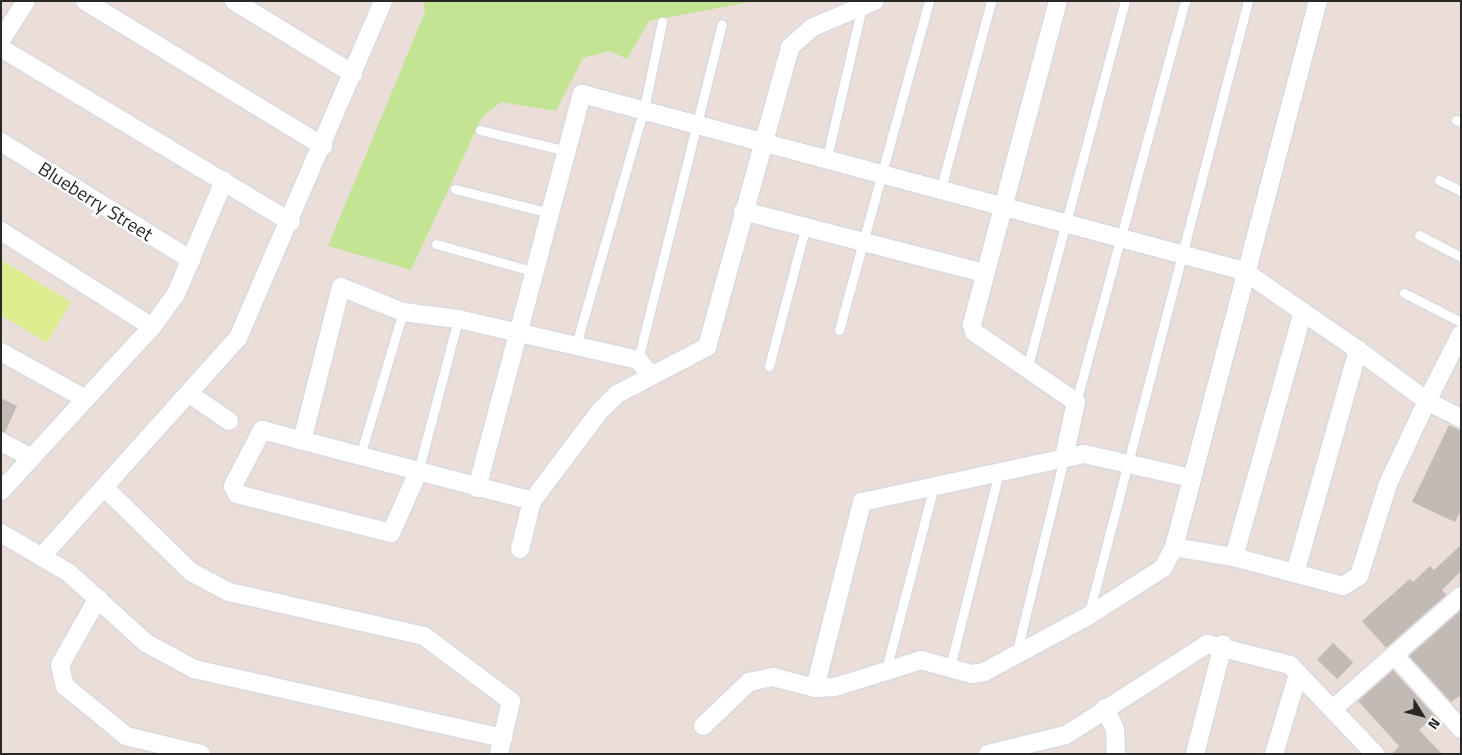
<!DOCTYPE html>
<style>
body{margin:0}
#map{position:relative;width:1462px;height:755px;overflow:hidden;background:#ebded9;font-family:"Titillium Web",sans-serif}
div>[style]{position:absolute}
.green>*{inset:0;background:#c3e493}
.pitch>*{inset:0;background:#dcec8e}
.building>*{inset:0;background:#c2bab5;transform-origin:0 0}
.roads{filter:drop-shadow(0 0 1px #ced7e2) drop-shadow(0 0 1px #ced7e2)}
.service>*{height:9px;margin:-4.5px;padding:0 4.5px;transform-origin:4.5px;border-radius:4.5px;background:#fff}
.minor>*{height:18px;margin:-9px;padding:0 9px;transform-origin:9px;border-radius:9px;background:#fff}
span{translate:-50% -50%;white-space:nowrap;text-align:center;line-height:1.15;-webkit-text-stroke:5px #fff;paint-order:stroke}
.street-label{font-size:19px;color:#282828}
.frame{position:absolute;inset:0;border:2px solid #282828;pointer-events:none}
.north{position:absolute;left:1397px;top:690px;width:50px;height:50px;-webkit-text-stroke:4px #fff;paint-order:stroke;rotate:126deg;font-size:14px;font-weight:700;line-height:20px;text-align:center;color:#282828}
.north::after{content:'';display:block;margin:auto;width:18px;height:22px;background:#282828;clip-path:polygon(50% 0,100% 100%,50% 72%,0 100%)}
</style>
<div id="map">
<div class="green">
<i style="clip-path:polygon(424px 1px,756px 1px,649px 21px,627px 59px,609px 51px,583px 58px,556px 111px,501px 102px,482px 117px,411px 270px,328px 246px,425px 12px)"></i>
</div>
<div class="pitch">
<i style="clip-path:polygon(1px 260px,71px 302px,47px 343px,1px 315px)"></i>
</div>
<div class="building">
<i style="clip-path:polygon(1px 398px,17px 406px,5px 432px,1px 432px)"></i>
<i style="clip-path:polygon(1449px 425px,1461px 431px,1461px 510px,1455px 522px,1412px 502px)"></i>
<i style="clip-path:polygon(1461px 545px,1461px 571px,1442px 590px,1446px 595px,1386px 648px,1362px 621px,1410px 579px,1413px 582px,1430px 566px,1434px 570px)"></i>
<i style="clip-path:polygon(1460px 611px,1461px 695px,1451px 702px,1409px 656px)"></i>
<i style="left:1333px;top:643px;width:28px;height:23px;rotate:44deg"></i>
<i style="clip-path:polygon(1393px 670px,1435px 716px,1419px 730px,1442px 754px,1392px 754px,1399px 746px,1358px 701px)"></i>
</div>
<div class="roads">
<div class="service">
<i style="left:1456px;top:120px;width:5px;rotate:22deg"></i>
<i style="left:480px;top:130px;width:89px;rotate:13.6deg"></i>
<i style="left:827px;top:157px;width:154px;rotate:-76.9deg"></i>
<i style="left:1439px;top:180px;width:25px;rotate:27deg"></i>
<i style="left:941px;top:188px;width:194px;rotate:-75deg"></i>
<i style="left:455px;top:189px;width:98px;rotate:14.2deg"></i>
<i style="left:1419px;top:235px;width:47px;rotate:27.6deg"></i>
<i style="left:436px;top:244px;width:103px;rotate:15.8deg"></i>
<i style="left:1404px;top:293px;width:64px;rotate:27deg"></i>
<i style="left:839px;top:330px;width:341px;rotate:-74.7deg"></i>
<i style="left:576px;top:345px;width:247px;rotate:-74deg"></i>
<i style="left:644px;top:108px;width:88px;rotate:-78.2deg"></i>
<i style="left:638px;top:360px;width:346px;rotate:-76deg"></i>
<i style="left:1028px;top:365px;width:377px;rotate:-75.1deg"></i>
<i style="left:769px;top:366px;width:146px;rotate:-75.3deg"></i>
<i style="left:1076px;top:402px;width:416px;rotate:-74.8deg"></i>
<i style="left:360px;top:456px;width:150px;rotate:-73.4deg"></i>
<i style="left:418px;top:472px;width:158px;rotate:-75.3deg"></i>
<i style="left:1089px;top:613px;width:632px;rotate:-75.44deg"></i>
<i style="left:1016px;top:655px;width:203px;rotate:-76.3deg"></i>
<i style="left:950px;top:667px;width:201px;rotate:-75.9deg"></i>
<i style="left:886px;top:670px;width:190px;rotate:-75.4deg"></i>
</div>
<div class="minor">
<i style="left:85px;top:1px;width:279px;rotate:31.4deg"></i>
<i style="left:234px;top:1px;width:140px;rotate:31.5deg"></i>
<i style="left:1058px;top:1px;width:335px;rotate:104.9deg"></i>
<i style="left:972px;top:325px;width:7px;rotate:74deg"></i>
<i style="left:974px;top:332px;width:124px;rotate:34.5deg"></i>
<i style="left:1076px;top:402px;width:57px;rotate:102.1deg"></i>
<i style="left:1px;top:40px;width:46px;rotate:-57.3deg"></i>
<i style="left:1px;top:48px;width:338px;rotate:31deg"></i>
<i style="left:1px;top:142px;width:224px;rotate:31.8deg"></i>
<i style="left:743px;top:211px;width:250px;rotate:14.4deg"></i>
<i style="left:1px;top:231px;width:179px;rotate:32.4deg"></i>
<i style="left:1461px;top:334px;width:75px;rotate:116.9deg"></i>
<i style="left:1427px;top:401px;width:38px;rotate:27deg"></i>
<i style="left:1px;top:352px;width:95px;rotate:29deg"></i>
<i style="left:191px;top:395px;width:46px;rotate:34.4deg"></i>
<i style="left:302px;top:441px;width:159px;rotate:-75.8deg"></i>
<i style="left:341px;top:287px;width:67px;rotate:22deg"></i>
<i style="left:403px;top:312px;width:55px;rotate:7.3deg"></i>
<i style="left:458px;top:319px;width:185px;rotate:12.8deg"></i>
<i style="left:638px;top:360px;width:20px;rotate:49deg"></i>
<i style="left:1px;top:442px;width:34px;rotate:27deg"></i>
<i style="left:418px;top:472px;width:67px;rotate:113.9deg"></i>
<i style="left:391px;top:533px;width:159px;rotate:-165.8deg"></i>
<i style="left:237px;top:494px;width:9px;rotate:-117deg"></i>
<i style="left:233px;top:486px;width:63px;rotate:-62.6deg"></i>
<i style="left:262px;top:430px;width:279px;rotate:14.7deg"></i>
<i style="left:477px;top:488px;width:408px;rotate:-75.1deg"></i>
<i style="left:582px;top:94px;width:685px;rotate:14.97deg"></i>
<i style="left:1244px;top:271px;width:72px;rotate:34.8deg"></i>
<i style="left:1303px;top:312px;width:67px;rotate:34.6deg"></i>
<i style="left:1358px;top:350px;width:86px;rotate:36.5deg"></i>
<i style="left:1427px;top:401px;width:92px;rotate:115.2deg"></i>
<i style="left:1388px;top:484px;width:96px;rotate:107.5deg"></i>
<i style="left:1359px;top:576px;width:19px;rotate:148deg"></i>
<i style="left:1343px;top:586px;width:113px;rotate:-165.1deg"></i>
<i style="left:1234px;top:557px;width:255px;rotate:-74.3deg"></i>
<i style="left:106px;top:489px;width:119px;rotate:44.3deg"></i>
<i style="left:191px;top:572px;width:43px;rotate:27.8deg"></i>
<i style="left:229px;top:592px;width:200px;rotate:12.7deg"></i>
<i style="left:424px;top:636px;width:109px;rotate:36.8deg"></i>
<i style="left:511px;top:701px;width:54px;rotate:102.8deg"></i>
<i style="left:1px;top:491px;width:223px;rotate:-47.4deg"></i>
<i style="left:152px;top:327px;width:41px;rotate:-54deg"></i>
<i style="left:176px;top:294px;width:123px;rotate:-67deg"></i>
<i style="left:1px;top:533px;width:79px;rotate:30.5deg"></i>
<i style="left:69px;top:573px;width:104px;rotate:42.3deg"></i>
<i style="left:146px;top:643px;width:55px;rotate:28.4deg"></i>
<i style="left:194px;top:669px;width:317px;rotate:12.6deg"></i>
<i style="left:1174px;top:547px;width:61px;rotate:9.5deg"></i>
<i style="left:520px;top:549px;width:49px;rotate:-76deg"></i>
<i style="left:532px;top:501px;width:111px;rotate:-53deg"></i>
<i style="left:599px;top:412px;width:25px;rotate:-45deg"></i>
<i style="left:617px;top:394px;width:102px;rotate:-27.6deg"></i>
<i style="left:707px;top:347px;width:311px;rotate:-74.5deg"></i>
<i style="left:790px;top:47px;width:30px;rotate:-41deg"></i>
<i style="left:813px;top:27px;width:67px;rotate:-22.8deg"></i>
<i style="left:43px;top:555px;width:292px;rotate:-48.1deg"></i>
<i style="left:238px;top:338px;width:367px;rotate:-66.7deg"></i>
<i style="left:1295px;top:573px;width:232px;rotate:-74.2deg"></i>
<i style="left:98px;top:598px;width:77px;rotate:119.6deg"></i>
<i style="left:60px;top:665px;width:22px;rotate:77deg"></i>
<i style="left:65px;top:686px;width:79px;rotate:39.3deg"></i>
<i style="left:126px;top:736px;width:77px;rotate:13.5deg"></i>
<i style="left:1394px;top:655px;width:100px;rotate:47.8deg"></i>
<i style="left:815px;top:688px;width:192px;rotate:-75.8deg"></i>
<i style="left:862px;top:502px;width:227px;rotate:-12.2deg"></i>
<i style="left:1084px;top:454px;width:110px;rotate:12.6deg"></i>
<i style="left:1105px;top:708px;width:23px;rotate:65deg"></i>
<i style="left:1115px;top:729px;width:25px;rotate:88deg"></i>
<i style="left:1334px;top:708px;width:169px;rotate:-41.4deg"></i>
<i style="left:703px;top:726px;width:64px;rotate:-43.7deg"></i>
<i style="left:749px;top:682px;width:25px;rotate:-12deg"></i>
<i style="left:773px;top:677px;width:43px;rotate:14.7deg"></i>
<i style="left:815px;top:688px;width:20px;rotate:-3deg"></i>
<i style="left:835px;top:687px;width:90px;rotate:-17.4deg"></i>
<i style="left:921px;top:660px;width:53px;rotate:15.4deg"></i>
<i style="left:972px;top:674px;width:12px;rotate:-9deg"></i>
<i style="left:984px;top:672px;width:118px;rotate:-28.3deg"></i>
<i style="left:1088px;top:616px;width:89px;rotate:-32.6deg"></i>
<i style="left:1163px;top:568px;width:24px;rotate:-62deg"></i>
<i style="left:1174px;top:547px;width:565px;rotate:-75.23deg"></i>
<i style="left:988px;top:754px;width:80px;rotate:-13.7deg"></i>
<i style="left:1066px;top:735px;width:168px;rotate:-32.8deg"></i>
<i style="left:1207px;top:644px;width:86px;rotate:14.2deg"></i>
<i style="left:1290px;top:665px;width:123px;rotate:46.3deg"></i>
<i style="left:1195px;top:754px;width:113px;rotate:-75.6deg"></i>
<i style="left:1274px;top:754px;width:84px;rotate:-73.3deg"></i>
</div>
</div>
<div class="street-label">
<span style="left:96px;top:201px;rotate:32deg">Blueberry Street</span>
</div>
<div class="frame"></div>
<div class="north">N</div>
</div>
